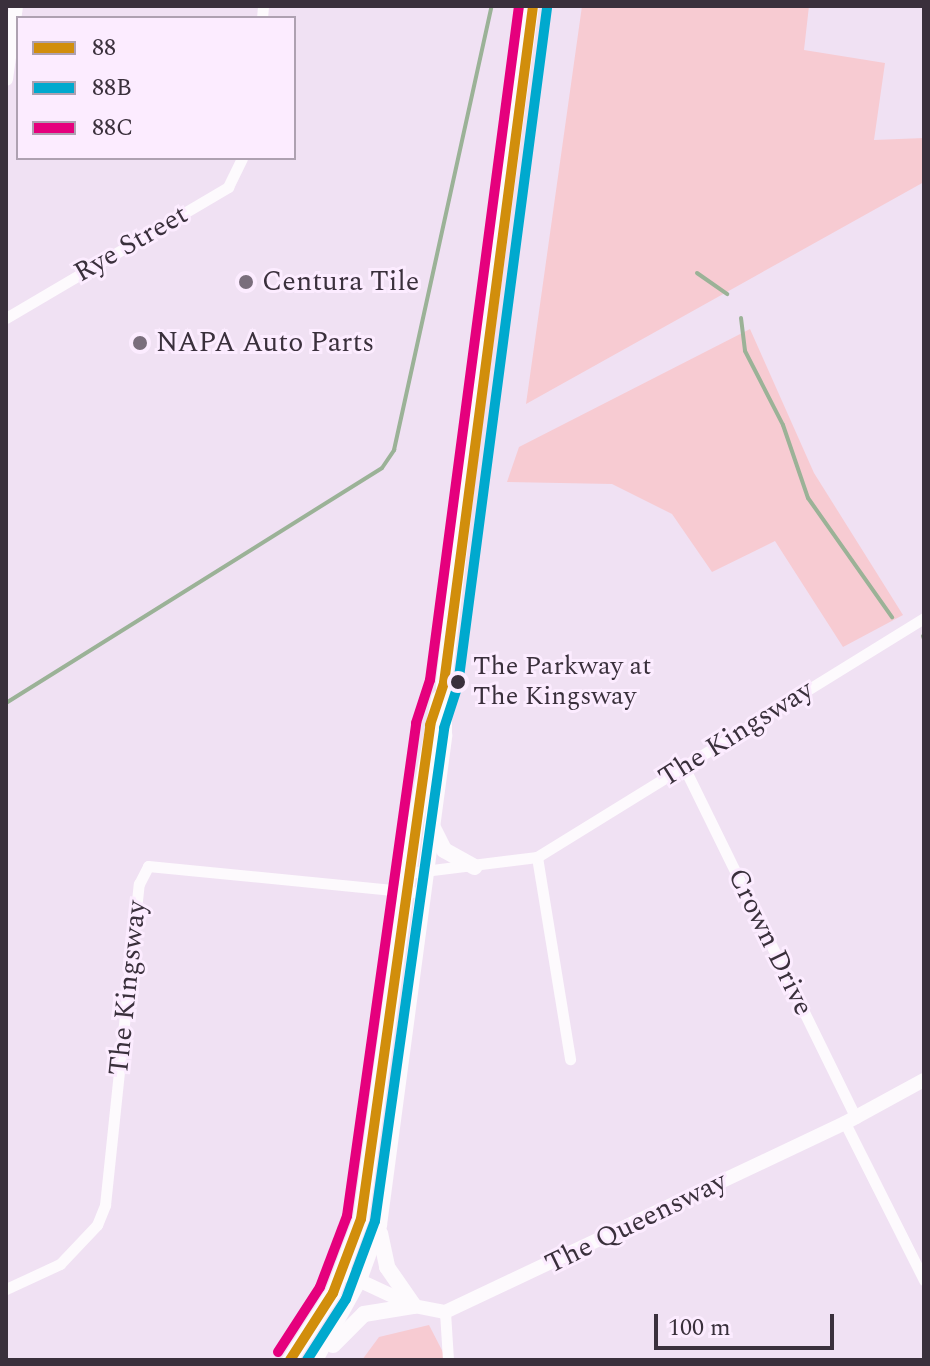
<!DOCTYPE html>
<style>
body{margin:0}
#map{position:relative;width:930px;height:1366px;overflow:hidden;background:#f0e1f3;font-family:Spectral,serif}
div>[style]{position:absolute}
.green>*{inset:0;background:#f7cbd2}
.stream>*{height:4px;margin:-2px;padding:0 2px;transform-origin:2px;border-radius:2px;background:#9bb297}
.minor>*{height:11px;margin:-5.5px;padding:0 5.5px;transform-origin:5.5px;border-radius:5.5px;background:#fdfafd}
.tertiary>*{height:14px;margin:-7px;padding:0 7px;transform-origin:7px;border-radius:7px;background:#fdfafd}
.secondary>*{height:16px;margin:-8px;padding:0 8px;transform-origin:8px;border-radius:8px;background:#fdfafd}
.bus-1>*{height:10px;margin:-5px;padding:0 5px;transform-origin:5px;border-radius:5px;background:#d18e0c}
.bus-2>*{height:10px;margin:-5px;padding:0 5px;transform-origin:5px;border-radius:5px;background:#00a9ce}
.bus-3>*{height:10px;margin:-5px;padding:0 5px;transform-origin:5px;border-radius:5px;background:#e5007d}
.dots>*{width:22px;height:22px;translate:-50% -50%;box-sizing:border-box;border:4px solid #fcecff;border-radius:50%}
span{translate:-50% -50%;white-space:nowrap;text-align:center;line-height:1.15;-webkit-text-stroke:6px #fcecff;paint-order:stroke}
.bus-label{font-size:26px;color:#3a303c}
.left{translate:0 -50%;text-align:left}
.street-label{font-size:28px;color:#3a303c}
.poi-label{font-size:28px;color:#3a303c}
.frame{position:absolute;inset:0;border:8px solid #3a303c;pointer-events:none}
.legend{position:absolute;left:16px;top:16px;width:280px;height:144px;box-sizing:border-box;background:#fcecff;border:2px solid #aea1b1;margin:0;padding:10px 14px;list-style:none;font-size:24px;color:#3a303c}
.legend li{display:flex;align-items:center;gap:16px;height:40px}
.legend b{width:40px;border:2px solid #aea1b1}
.scale{position:absolute;left:654px;top:1314px;width:180px;height:36px;box-sizing:border-box;border:4px solid #3a303c;border-top:0;padding-left:10px;font-size:24px;line-height:28px;white-space:nowrap;color:#3a303c;-webkit-text-stroke:6px #fcecff;paint-order:stroke}
</style>
<div id="map">
<div class="green">
<i style="clip-path:polygon(582px 6px,809px 6px,804px 50px,885px 63px,874px 140px,924px 138px,924px 182px,526px 404px)"></i>
<i style="clip-path:polygon(750px 329px,814px 473px,903px 615px,843px 647px,775px 541px,712px 572px,672px 514px,612px 484px,507px 482px,519px 447px)"></i>
<i style="clip-path:polygon(429px 1325px,447px 1360px,362px 1360px,379px 1337px)"></i>
</div>
<div class="stream">
<i style="left:697px;top:273px;width:37px;rotate:35deg"></i>
<i style="left:741px;top:318px;width:33px;rotate:83deg"></i>
<i style="left:745px;top:351px;width:83px;rotate:62.8deg"></i>
<i style="left:783px;top:425px;width:77px;rotate:71.1deg"></i>
<i style="left:808px;top:498px;width:146px;rotate:54.8deg"></i>
<i style="left:923px;top:636px;width:3px;rotate:72deg"></i>
<i style="left:6px;top:703px;width:443px;rotate:-32deg"></i>
<i style="left:382px;top:468px;width:22px;rotate:-56deg"></i>
<i style="left:394px;top:450px;width:455px;rotate:-77.6deg"></i>
</div>
<div class="minor">
<i style="left:262px;top:18px;width:12px;rotate:-85deg"></i>
<i style="left:6px;top:318px;width:258px;rotate:-30.5deg"></i>
<i style="left:228px;top:187px;width:32px;rotate:-64deg"></i>
<i style="left:684px;top:767px;width:391px;rotate:63.9deg"></i>
<i style="left:537px;top:857px;width:205px;rotate:80.7deg"></i>
<i style="left:408px;top:873px;width:130px;rotate:-7.1deg"></i>
<i style="left:537px;top:857px;width:455px;rotate:-31.7deg"></i>
<i style="left:845px;top:1123px;width:176px;rotate:63.3deg"></i>
<i style="left:6px;top:1289px;width:60px;rotate:-24.8deg"></i>
<i style="left:60px;top:1264px;width:54px;rotate:-46.5deg"></i>
<i style="left:97px;top:1225px;width:22px;rotate:-68deg"></i>
<i style="left:105px;top:1205px;width:323px;rotate:-84deg"></i>
<i style="left:139px;top:884px;width:20px;rotate:-63deg"></i>
<i style="left:148px;top:866px;width:266px;rotate:5.6deg"></i>
<i style="left:445px;top:1312px;width:48px;rotate:86.4deg"></i>
</div>
<div class="tertiary">
<i style="left:6px;top:79px;width:74px;rotate:-82.2deg"></i>
<i style="left:343px;top:1273px;width:78px;rotate:24.9deg"></i>
<i style="left:414px;top:1306px;width:32px;rotate:11deg"></i>
<i style="left:445px;top:1312px;width:442px;rotate:-25.3deg"></i>
<i style="left:845px;top:1123px;width:90px;rotate:-28.6deg"></i>
</div>
<div class="secondary">
<i style="left:432px;top:826px;width:27px;rotate:63deg"></i>
<i style="left:444px;top:850px;width:35px;rotate:29deg"></i>
<i style="left:380px;top:1233px;width:35px;rotate:78deg"></i>
<i style="left:387px;top:1267px;width:47px;rotate:55.3deg"></i>
<i style="left:333px;top:1345px;width:44px;rotate:-45deg"></i>
<i style="left:364px;top:1314px;width:51px;rotate:-9.1deg"></i>
<i style="left:290px;top:1360px;width:80px;rotate:-57.3deg"></i>
<i style="left:333px;top:1293px;width:79px;rotate:-69.3deg"></i>
<i style="left:361px;top:1219px;width:399px;rotate:-82.2deg"></i>
<i style="left:415px;top:824px;width:128px;rotate:-79.2deg"></i>
<i style="left:315px;top:1360px;width:91px;rotate:-61.2deg"></i>
<i style="left:359px;top:1280px;width:59px;rotate:-70deg"></i>
<i style="left:379px;top:1225px;width:494px;rotate:-82.4deg"></i>
<i style="left:444px;top:735px;width:52px;rotate:-90deg"></i>
<i style="left:444px;top:683px;width:220px;rotate:-83.5deg"></i>
<i style="left:469px;top:464px;width:462px;rotate:-82.3deg"></i>
</div>
<div class="bus-1">
<i style="left:290px;top:1360px;width:80px;rotate:-57.3deg"></i>
<i style="left:333px;top:1293px;width:79px;rotate:-69.3deg"></i>
<i style="left:361px;top:1219px;width:499px;rotate:-82deg"></i>
<i style="left:430px;top:725px;width:44px;rotate:-71.6deg"></i>
<i style="left:444px;top:683px;width:683px;rotate:-82.51deg"></i>
</div>
<div class="bus-2">
<i style="left:307px;top:1360px;width:72px;rotate:-57.4deg"></i>
<i style="left:346px;top:1299px;width:83px;rotate:-69.6deg"></i>
<i style="left:375px;top:1221px;width:498px;rotate:-82deg"></i>
<i style="left:444px;top:728px;width:45px;rotate:-72deg"></i>
<i style="left:458px;top:685px;width:683px;rotate:-82.51deg"></i>
</div>
<div class="bus-3">
<i style="left:278px;top:1352px;width:77px;rotate:-57.1deg"></i>
<i style="left:320px;top:1287px;width:76px;rotate:-69.2deg"></i>
<i style="left:347px;top:1216px;width:498px;rotate:-82deg"></i>
<i style="left:416px;top:723px;width:45px;rotate:-72deg"></i>
<i style="left:430px;top:680px;width:680px;rotate:-82.48deg"></i>
</div>
<div class="dots">
<i style="left:246px;top:282px;background:#7a6e7c"></i>
<i style="left:140px;top:343px;background:#7a6e7c"></i>
<i style="left:458px;top:682px;background:#3a303c"></i>
</div>
<div class="bus-label">
<span class="left" style="left:473px;top:682px">The Parkway at<br>The Kingsway</span>
</div>
<div class="street-label">
<span style="left:131px;top:244px;rotate:-30deg">Rye Street</span>
<span style="left:736px;top:734px;rotate:-32deg">The Kingsway</span>
<span style="left:770px;top:942px;rotate:64deg">Crown Drive</span>
<span style="left:128px;top:988px;rotate:-84deg">The Kingsway</span>
<span style="left:636px;top:1223px;rotate:-26deg">The Queensway</span>
</div>
<div class="poi-label">
<span class="left" style="left:262px;top:282px">Centura Tile</span>
<span class="left" style="left:156px;top:343px">NAPA Auto Parts</span>
</div>
<div class="frame"></div>
<ul class="legend">
<li><b style="height:10px;background:#d18e0c"></b>88</li>
<li><b style="height:10px;background:#00a9ce"></b>88B</li>
<li><b style="height:10px;background:#e5007d"></b>88C</li>
</ul>
<div class="scale">100 m</div>
</div>
